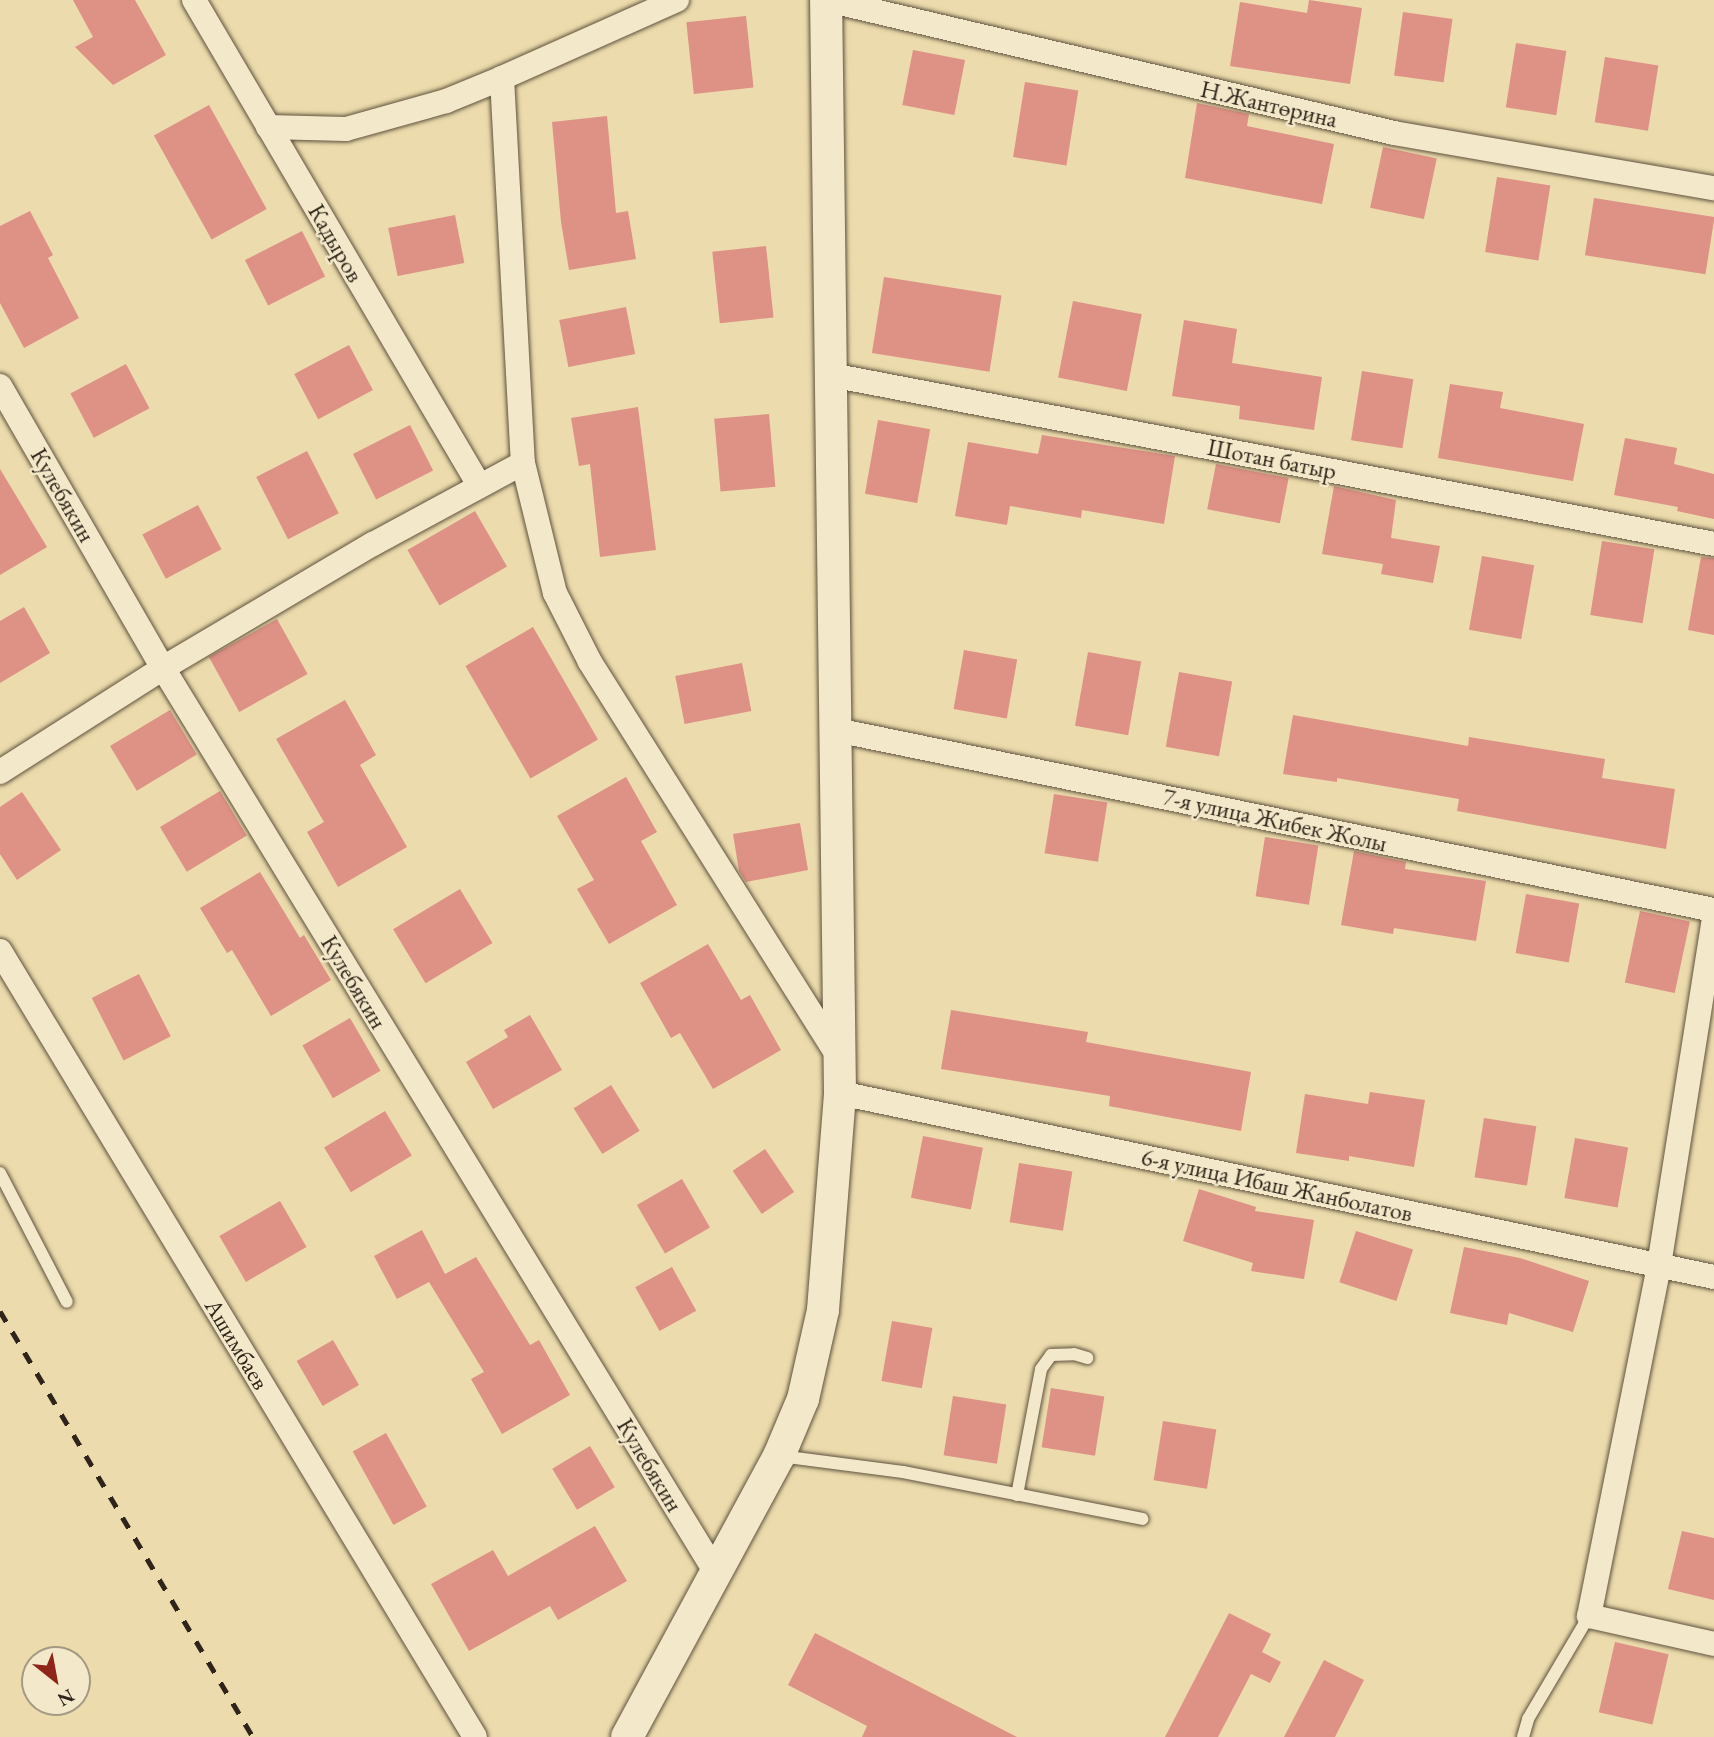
<!DOCTYPE html>
<meta charset="utf-8">
<style>
body{margin:0}
#map{position:relative;width:1714px;height:1737px;overflow:hidden;background:#ecdbac;font-family:"EB Garamond",serif}
div>[style]{position:absolute}
.building>*{inset:0;background:#de9185;transform-origin:0 0}
.roads{filter:drop-shadow(0 0 2px #5e523e) drop-shadow(0 0 2px #5e523e)}
.service>*{height:12px;margin:-6px;padding:0 6px;transform-origin:6px;border-radius:6px;background:#f3e8c9}
.minor>*{height:24px;margin:-12px;padding:0 12px;transform-origin:12px;border-radius:12px;background:#f3e8c9}
.tertiary>*{height:32px;margin:-16px;padding:0 16px;transform-origin:16px;border-radius:16px;background:#f3e8c9}
.rail>*{height:5px;margin-top:-2.5px;transform-origin:0;background:repeating-linear-gradient(90deg,#2e2419 0 12px,transparent 0 24px)}
span{translate:-50% -50%;white-space:nowrap;text-align:center;line-height:1.15;-webkit-text-stroke:5px #f3e8c9;paint-order:stroke}
.street-label{font-size:24px;color:#2e2419}
.north{position:absolute;left:21px;top:1646px;width:70px;height:70px;box-sizing:border-box;background:#f3e8c9;border:2px solid #a49a83;border-radius:50%;rotate:149deg;font-size:19px;font-weight:700;line-height:28px;text-align:center;color:#2e2419}
.north::after{content:'';display:block;margin:auto;width:24px;height:32px;background:#8f2418;clip-path:polygon(50% 0,100% 100%,50% 72%,0 100%)}
</style>
<div id="map">
<div class="building">
<i style="clip-path:polygon(73px 0,135px 0,166px 55px,113px 85px,75px 47px,93px 37px)"></i>
<i style="clip-path:polygon(1309px 0,1362px 8px,1350px 84px,1230px 66px,1240px 2px,1307px 13px)"></i>
<i style="left:1403px;top:12px;width:50px;height:64px;rotate:8deg"></i>
<i style="left:746px;top:16px;width:72px;height:60px;rotate:84deg"></i>
<i style="left:1516px;top:43px;width:51px;height:65px;rotate:9deg"></i>
<i style="left:913px;top:50px;width:53px;height:56px;rotate:11deg"></i>
<i style="left:1605px;top:57px;width:54px;height:66px;rotate:9deg"></i>
<i style="left:1025px;top:82px;width:54px;height:76px;rotate:9deg"></i>
<i style="clip-path:polygon(1197px 103px,1249px 114px,1247px 126px,1334px 144px,1322px 204px,1185px 178px)"></i>
<i style="left:209px;top:105px;width:119px;height:63px;rotate:61deg"></i>
<i style="clip-path:polygon(607px 116px,616px 213px,628px 211px,636px 259px,569px 270px,561px 222px,552px 122px)"></i>
<i style="left:1383px;top:147px;width:55px;height:62px;rotate:12deg"></i>
<i style="left:1497px;top:177px;width:54px;height:76px;rotate:9deg"></i>
<i style="left:1594px;top:198px;width:122px;height:58px;rotate:9deg"></i>
<i style="clip-path:polygon(30px 211px,53px 255px,48px 258px,79px 318px,24px 348px,0 303px,0 226px)"></i>
<i style="left:455px;top:215px;width:49px;height:68px;rotate:79deg"></i>
<i style="left:302px;top:231px;width:51px;height:64px;rotate:63deg"></i>
<i style="left:766px;top:246px;width:72px;height:54px;rotate:84deg"></i>
<i style="left:884px;top:277px;width:119px;height:77px;rotate:9deg"></i>
<i style="left:1073px;top:301px;width:70px;height:78px;rotate:11deg"></i>
<i style="left:626px;top:307px;width:48px;height:68px;rotate:79deg"></i>
<i style="clip-path:polygon(1184px 320px,1237px 329px,1232px 363px,1322px 377px,1314px 430px,1239px 419px,1240px 406px,1172px 396px)"></i>
<i style="left:349px;top:345px;width:51px;height:62px;rotate:62deg"></i>
<i style="left:126px;top:364px;width:50px;height:63px;rotate:62deg"></i>
<i style="left:1362px;top:371px;width:52px;height:70px;rotate:9deg"></i>
<i style="clip-path:polygon(1450px 384px,1503px 392px,1500px 408px,1584px 424px,1573px 481px,1438px 458px)"></i>
<i style="clip-path:polygon(638px 407px,656px 550px,600px 557px,590px 464px,579px 466px,571px 418px)"></i>
<i style="left:769px;top:414px;width:73px;height:55px;rotate:85deg"></i>
<i style="left:878px;top:420px;width:53px;height:75px;rotate:10deg"></i>
<i style="left:410px;top:425px;width:51px;height:64px;rotate:63deg"></i>
<i style="clip-path:polygon(1042px 435px,1175px 456px,1164px 524px,1082px 510px,1081px 518px,1010px 506px,1007px 525px,955px 516px,968px 442px,1038px 454px)"></i>
<i style="clip-path:polygon(1625px 438px,1677px 448px,1674px 464px,1714px 474px,1714px 519px,1677px 511px,1678px 507px,1614px 495px)"></i>
<i style="left:307px;top:451px;width:70px;height:57px;rotate:63deg"></i>
<i style="left:1216px;top:464px;width:74px;height:46px;rotate:11deg"></i>
<i style="clip-path:polygon(0 469px,47px 547px,0 575px)"></i>
<i style="clip-path:polygon(1334px 486px,1396px 500px,1391px 538px,1440px 546px,1433px 583px,1381px 574px,1383px 564px,1322px 554px)"></i>
<i style="left:198px;top:505px;width:50px;height:63px;rotate:62deg"></i>
<i style="left:475px;top:511px;width:64px;height:78px;rotate:60deg"></i>
<i style="left:1602px;top:541px;width:53px;height:75px;rotate:9deg"></i>
<i style="left:1482px;top:556px;width:53px;height:75px;rotate:10deg"></i>
<i style="clip-path:polygon(1701px 557px,1714px 558px,1714px 635px,1688px 630px)"></i>
<i style="clip-path:polygon(24px 607px,50px 653px,0 683px,0 621px)"></i>
<i style="left:277px;top:619px;width:63px;height:78px;rotate:61deg"></i>
<i style="left:533px;top:627px;width:130px;height:78px;rotate:60deg"></i>
<i style="left:964px;top:650px;width:54px;height:60px;rotate:10deg"></i>
<i style="left:1088px;top:652px;width:54px;height:75px;rotate:10deg"></i>
<i style="left:742px;top:663px;width:49px;height:68px;rotate:79deg"></i>
<i style="left:1179px;top:672px;width:54px;height:76px;rotate:10deg"></i>
<i style="clip-path:polygon(345px 700px,376px 755px,360px 765px,407px 847px,338px 887px,307px 832px,324px 822px,276px 739px)"></i>
<i style="left:170px;top:710px;width:52px;height:70px;rotate:59deg"></i>
<i style="clip-path:polygon(1293px 715px,1468px 746px,1469px 737px,1605px 759px,1602px 778px,1675px 789px,1666px 849px,1457px 811px,1459px 799px,1337px 778px,1337px 782px,1283px 774px)"></i>
<i style="clip-path:polygon(626px 777px,657px 832px,641px 841px,677px 905px,609px 944px,577px 889px,594px 880px,557px 816px)"></i>
<i style="left:220px;top:791px;width:52px;height:70px;rotate:59deg"></i>
<i style="clip-path:polygon(22px 792px,61px 850px,17px 880px,0 854px,0 807px)"></i>
<i style="left:1054px;top:794px;width:54px;height:60px;rotate:9deg"></i>
<i style="clip-path:polygon(800px 823px,808px 870px,746px 882px,739px 871px,733px 834px)"></i>
<i style="left:1265px;top:837px;width:54px;height:60px;rotate:9deg"></i>
<i style="clip-path:polygon(1354px 851px,1406px 862px,1405px 869px,1486px 881px,1476px 941px,1394px 928px,1393px 934px,1341px 925px)"></i>
<i style="clip-path:polygon(260px 872px,300px 938px,304px 935px,331px 980px,271px 1016px,232px 950px,227px 953px,200px 908px)"></i>
<i style="left:460px;top:889px;width:63px;height:78px;rotate:59deg"></i>
<i style="left:1526px;top:894px;width:54px;height:60px;rotate:10deg"></i>
<i style="left:1640px;top:911px;width:51px;height:73px;rotate:12deg"></i>
<i style="clip-path:polygon(708px 944px,741px 1000px,750px 995px,781px 1050px,713px 1089px,680px 1033px,671px 1038px,640px 983px)"></i>
<i style="left:139px;top:974px;width:70px;height:53px;rotate:63deg"></i>
<i style="clip-path:polygon(951px 1010px,1088px 1032px,1086px 1042px,1251px 1072px,1241px 1131px,1109px 1106px,1110px 1096px,941px 1069px)"></i>
<i style="clip-path:polygon(530px 1015px,562px 1070px,493px 1109px,466px 1062px,508px 1037px,504px 1030px)"></i>
<i style="left:350px;top:1018px;width:61px;height:55px;rotate:60deg"></i>
<i style="left:611px;top:1085px;width:54px;height:44px;rotate:58deg"></i>
<i style="clip-path:polygon(1370px 1092px,1425px 1100px,1414px 1167px,1349px 1156px,1349px 1161px,1296px 1153px,1305px 1094px,1368px 1104px)"></i>
<i style="left:385px;top:1111px;width:52px;height:71px;rotate:59deg"></i>
<i style="left:1484px;top:1118px;width:53px;height:60px;rotate:9deg"></i>
<i style="left:923px;top:1136px;width:61px;height:63px;rotate:11deg"></i>
<i style="left:1575px;top:1138px;width:54px;height:61px;rotate:10deg"></i>
<i style="left:765px;top:1149px;width:52px;height:39px;rotate:56deg"></i>
<i style="left:1019px;top:1163px;width:54px;height:60px;rotate:9deg"></i>
<i style="left:682px;top:1179px;width:56px;height:52px;rotate:60deg"></i>
<i style="clip-path:polygon(1199px 1189px,1256px 1207px,1255px 1211px,1314px 1220px,1304px 1279px,1251px 1271px,1253px 1263px,1183px 1241px)"></i>
<i style="left:280px;top:1201px;width:53px;height:70px;rotate:60deg"></i>
<i style="clip-path:polygon(422px 1230px,445px 1274px,476px 1257px,530px 1345px,539px 1340px,570px 1395px,502px 1434px,471px 1379px,484px 1372px,429px 1282px,397px 1299px,374px 1256px)"></i>
<i style="left:1356px;top:1231px;width:60px;height:54px;rotate:18deg"></i>
<i style="clip-path:polygon(1464px 1247px,1520px 1258px,1589px 1281px,1573px 1332px,1509px 1313px,1507px 1325px,1450px 1313px)"></i>
<i style="left:672px;top:1267px;width:50px;height:42px;rotate:61deg"></i>
<i style="left:892px;top:1321px;width:41px;height:61px;rotate:10deg"></i>
<i style="left:333px;top:1340px;width:52px;height:42px;rotate:60deg"></i>
<i style="left:1051px;top:1388px;width:54px;height:60px;rotate:9deg"></i>
<i style="left:953px;top:1396px;width:54px;height:60px;rotate:9deg"></i>
<i style="left:1163px;top:1421px;width:54px;height:60px;rotate:9deg"></i>
<i style="left:386px;top:1433px;width:84px;height:38px;rotate:61deg"></i>
<i style="left:590px;top:1446px;width:48px;height:44px;rotate:59deg"></i>
<i style="clip-path:polygon(595px 1526px,627px 1581px,558px 1620px,550px 1606px,469px 1651px,431px 1584px,493px 1550px,508px 1576px)"></i>
<i style="clip-path:polygon(1682px 1531px,1714px 1538px,1714px 1600px,1668px 1589px)"></i>
<i style="clip-path:polygon(1229px 1613px,1271px 1634px,1262px 1652px,1281px 1662px,1270px 1683px,1251px 1674px,1218px 1737px,1165px 1737px)"></i>
<i style="clip-path:polygon(815px 1633px,1017px 1737px,862px 1737px,867px 1726px,788px 1685px)"></i>
<i style="left:1615px;top:1642px;width:55px;height:72px;rotate:13deg"></i>
<i style="clip-path:polygon(1324px 1660px,1364px 1680px,1335px 1737px,1284px 1737px)"></i>
</div>
<div class="roads">
<div class="service">
<i style="left:0;top:1173px;width:145px;rotate:62.6deg"></i>
<i style="left:780px;top:1456px;width:124px;rotate:7.4deg"></i>
<i style="left:903px;top:1472px;width:244px;rotate:11.1deg"></i>
<i style="left:1017px;top:1495px;width:128px;rotate:-79.2deg"></i>
<i style="left:1041px;top:1369px;width:17px;rotate:-54deg"></i>
<i style="left:1051px;top:1355px;width:23px;rotate:-2deg"></i>
<i style="left:1074px;top:1354px;width:14px;rotate:17deg"></i>
<i style="left:1523px;top:1737px;width:19px;rotate:-74deg"></i>
<i style="left:1528px;top:1719px;width:120px;rotate:-59.4deg"></i>
</div>
<div class="minor">
<i style="left:194px;top:0;width:563px;rotate:59.56deg"></i>
<i style="left:677px;top:0;width:192px;rotate:156deg"></i>
<i style="left:502px;top:78px;width:386px;rotate:86.9deg"></i>
<i style="left:523px;top:463px;width:134px;rotate:76.2deg"></i>
<i style="left:555px;top:593px;width:77px;rotate:63.1deg"></i>
<i style="left:590px;top:662px;width:469px;rotate:57.8deg"></i>
<i style="left:827px;top:0;width:582px;rotate:13.2deg"></i>
<i style="left:1394px;top:133px;width:325px;rotate:9.8deg"></i>
<i style="left:268px;top:127px;width:78px;rotate:1.5deg"></i>
<i style="left:346px;top:129px;width:104px;rotate:-15.6deg"></i>
<i style="left:446px;top:101px;width:61px;rotate:-22.3deg"></i>
<i style="left:831px;top:375px;width:899px;rotate:10.83deg"></i>
<i style="left:0;top:386px;width:326px;rotate:60deg"></i>
<i style="left:163px;top:668px;width:1061px;rotate:58.57deg"></i>
<i style="left:836px;top:730px;width:896px;rotate:11.59deg"></i>
<i style="left:0;top:772px;width:193px;rotate:-32.5deg"></i>
<i style="left:163px;top:668px;width:244px;rotate:-30.6deg"></i>
<i style="left:373px;top:544px;width:170px;rotate:-28.4deg"></i>
<i style="left:1714px;top:918px;width:352px;rotate:99deg"></i>
<i style="left:1659px;top:1266px;width:357px;rotate:101.3deg"></i>
<i style="left:1589px;top:1616px;width:128px;rotate:12.6deg"></i>
<i style="left:0;top:951px;width:918px;rotate:58.85deg"></i>
<i style="left:840px;top:1093px;width:893px;rotate:11.89deg"></i>
</div>
<div class="tertiary">
<i style="left:627px;top:1737px;width:319px;rotate:-61.6deg"></i>
<i style="left:779px;top:1456px;width:62px;rotate:-67.2deg"></i>
<i style="left:803px;top:1399px;width:91px;rotate:-77.3deg"></i>
<i style="left:823px;top:1310px;width:218px;rotate:-85.5deg"></i>
<i style="left:840px;top:1093px;width:1093px;rotate:-90.73deg"></i>
</div>
</div>
<div class="rail">
<i style="left:0;top:1311px;width:495px;rotate:59.3deg"></i>
</div>
<div class="street-label">
<span style="left:1269px;top:104px;rotate:13deg">Н.Жантөрина</span>
<span style="left:336px;top:243px;rotate:60deg">Кадыров</span>
<span style="left:1272px;top:459px;rotate:11deg">Шотан батыр</span>
<span style="left:63px;top:495px;rotate:60deg">Кулебякин</span>
<span style="left:1275px;top:820px;rotate:12deg">7-я улица Жибек Жолы</span>
<span style="left:354px;top:982px;rotate:59deg">Кулебякин</span>
<span style="left:1277px;top:1185px;rotate:12deg">6-я улица Ибаш Жанболатов</span>
<span style="left:237px;top:1344px;rotate:59deg">Ашимбаев</span>
<span style="left:650px;top:1465px;rotate:59deg">Кулебякин</span>
</div>
<div class="north">N</div>
</div>
